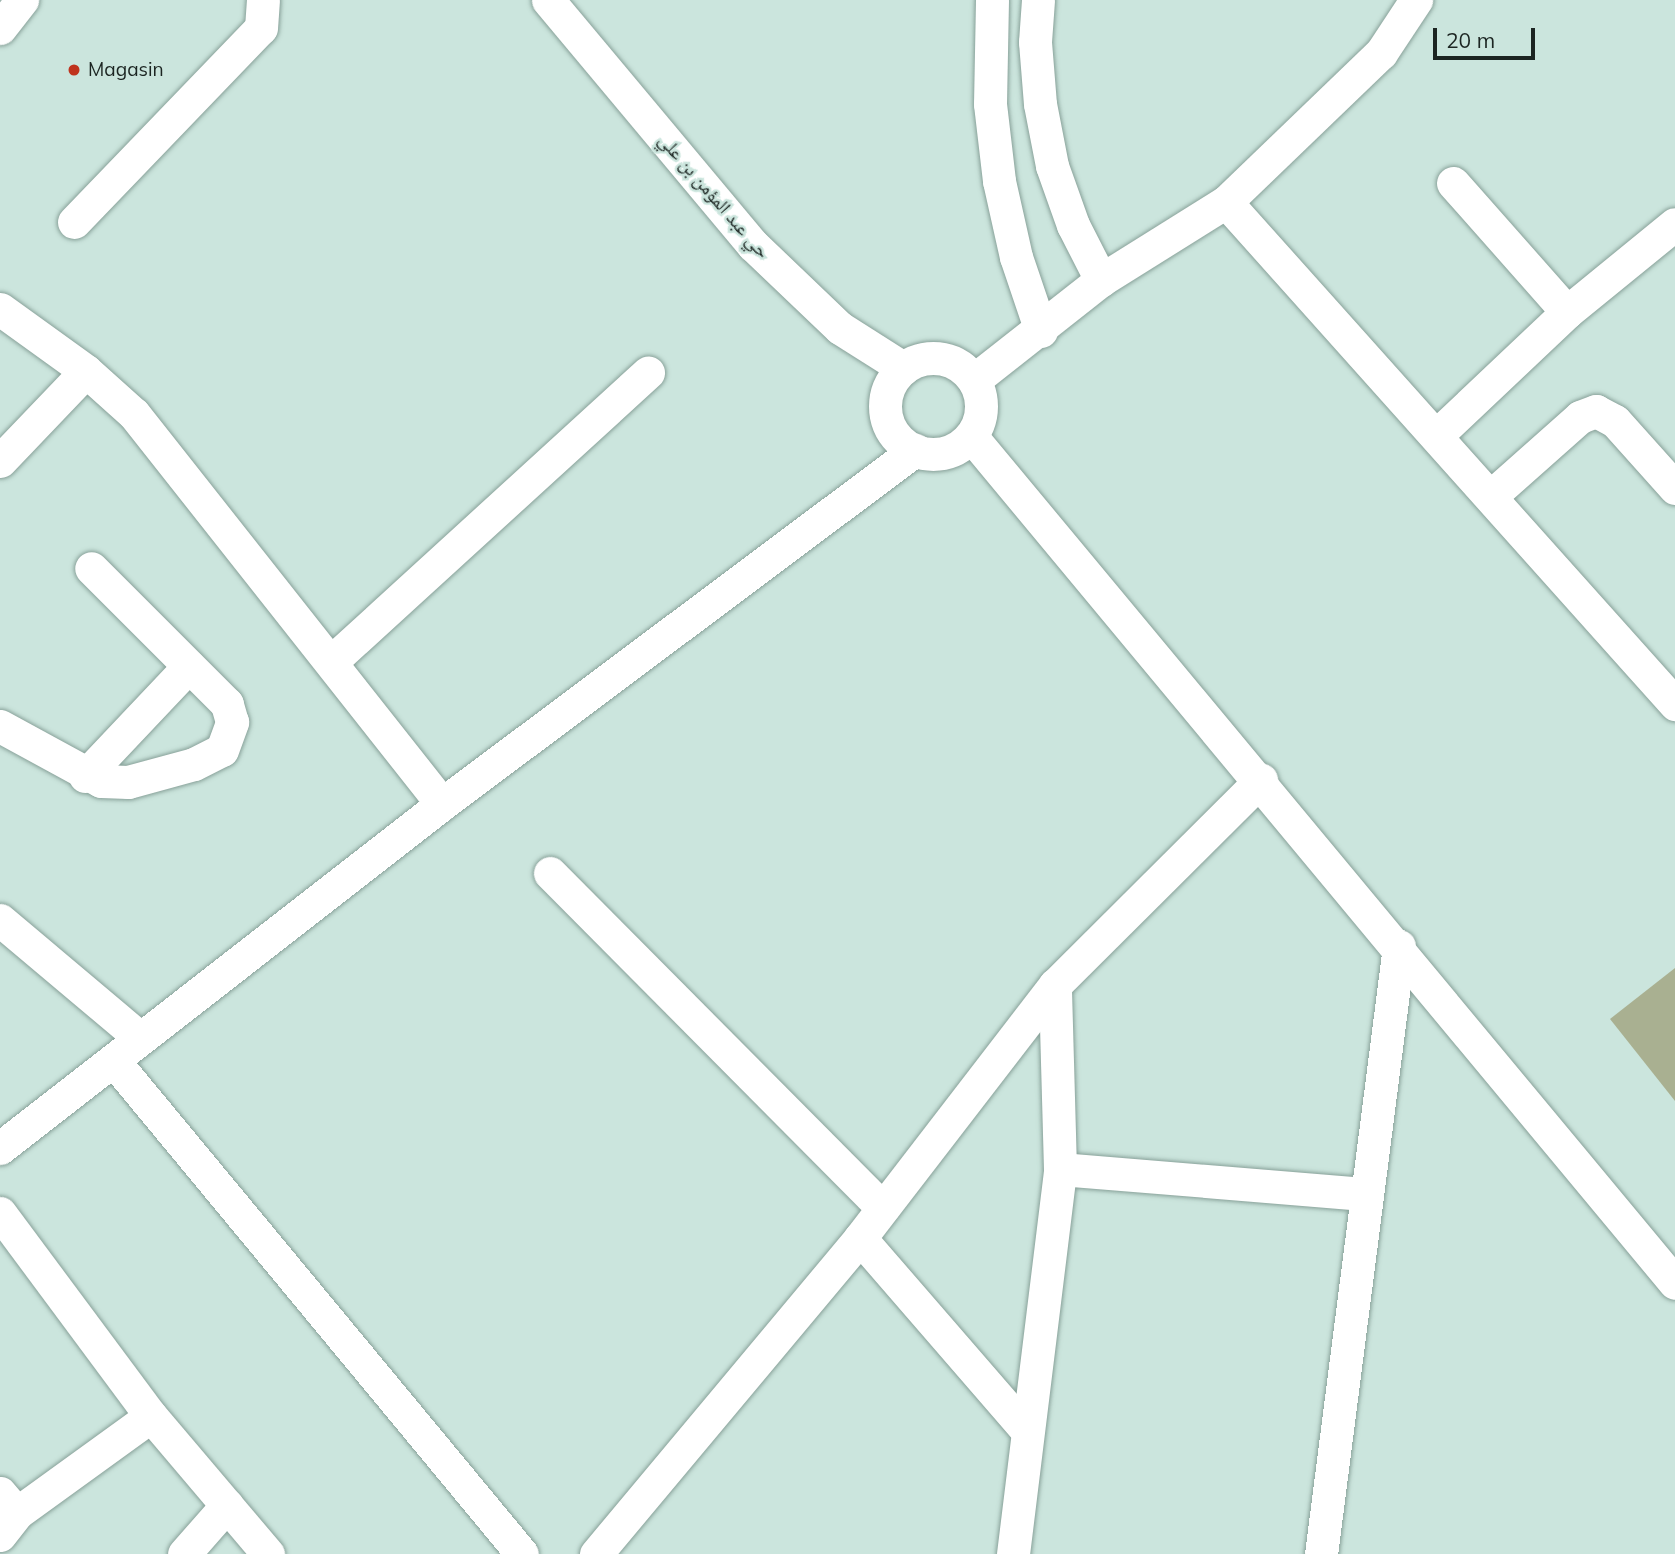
<!DOCTYPE html>
<meta charset="utf-8">
<style>
body{margin:0}
#map{position:relative;width:1675px;height:1554px;overflow:hidden;background:#cbe5dd;font-family:Mulish,"Noto Naskh Arabic",sans-serif}
div>[style]{position:absolute}
.green>*{inset:0;background:#a9b091}
.roads{filter:drop-shadow(0 0 2px #88a199) drop-shadow(0 0 2px #88a199)}
.minor>*{height:33px;margin:-16.5px;padding:0 16.5px;transform-origin:16.5px;border-radius:16.5px;background:#fff}
.minor>.ring{margin:-16.5px;padding:0;box-sizing:content-box;background:none;border:33px solid #fff;border-radius:50%}
.dots>*{width:19px;height:19px;translate:-50% -50%;box-sizing:border-box;border:4px solid #cbe5dd;border-radius:50%}
span{translate:-50% -50%;white-space:nowrap;text-align:center;line-height:1.15;-webkit-text-stroke:5px #cbe5dd;paint-order:stroke}
.poi-label{font-size:19px;color:#1c2522}
.left{translate:0 -50%;text-align:left}
.street-label{font-size:19px;color:#1c2522}
.scale{position:absolute;left:1433px;top:28px;width:102px;height:32px;box-sizing:border-box;border:4px solid #1c2522;border-top:0;padding-left:9px;font-size:21px;line-height:24px;white-space:nowrap;color:#1c2522;-webkit-text-stroke:5px #cbe5dd;paint-order:stroke}
</style>
<div id="map">
<div class="green">
<i style="clip-path:polygon(1675px 968px,1675px 1101px,1610px 1019px)"></i>
</div>
<div class="roads">
<div class="minor">
<i style="left:548px;top:0;width:319px;rotate:50.1deg"></i>
<i style="left:753px;top:245px;width:120px;rotate:43.7deg"></i>
<i style="left:840px;top:328px;width:75px;rotate:32.4deg"></i>
<i style="left:992px;top:0;width:104px;rotate:91.1deg"></i>
<i style="left:990px;top:104px;width:78px;rotate:83.3deg"></i>
<i style="left:999px;top:181px;width:78px;rotate:77.4deg"></i>
<i style="left:1016px;top:257px;width:78px;rotate:71.3deg"></i>
<i style="left:1038px;top:0;width:42px;rotate:94.1deg"></i>
<i style="left:1035px;top:42px;width:62px;rotate:85.4deg"></i>
<i style="left:1040px;top:104px;width:63px;rotate:79deg"></i>
<i style="left:1052px;top:166px;width:63px;rotate:70.4deg"></i>
<i style="left:1073px;top:225px;width:62px;rotate:63deg"></i>
<i style="left:0;top:28px;width:36px;rotate:-52deg"></i>
<i style="left:1453px;top:183px;width:172px;rotate:48.5deg"></i>
<i style="left:1226px;top:202px;width:674px;rotate:48.19deg"></i>
<i style="left:74px;top:222px;width:269px;rotate:-46.1deg"></i>
<i style="left:261px;top:28px;width:28px;rotate:-86deg"></i>
<i style="left:0;top:309px;width:106px;rotate:35.8deg"></i>
<i style="left:86px;top:371px;width:64px;rotate:41.9deg"></i>
<i style="left:134px;top:414px;width:497px;rotate:51.7deg"></i>
<i class="ring" style="left:885px;top:358px;width:63px;height:63px"></i>
<i style="left:974px;top:380px;width:162px;rotate:-38.2deg"></i>
<i style="left:1101px;top:280px;width:147px;rotate:-32deg"></i>
<i style="left:1226px;top:202px;width:215px;rotate:-43.9deg"></i>
<i style="left:1381px;top:53px;width:64px;rotate:-56.6deg"></i>
<i style="left:1437px;top:435px;width:179px;rotate:-43.4deg"></i>
<i style="left:1567px;top:312px;width:139px;rotate:-39.2deg"></i>
<i style="left:971px;top:436px;width:1101px;rotate:50.27deg"></i>
<i style="left:0;top:461px;width:124px;rotate:-46.3deg"></i>
<i style="left:1491px;top:496px;width:119px;rotate:-41.6deg"></i>
<i style="left:1580px;top:417px;width:17px;rotate:-21deg"></i>
<i style="left:1596px;top:411px;width:21px;rotate:28deg"></i>
<i style="left:1615px;top:421px;width:90px;rotate:48.2deg"></i>
<i style="left:332px;top:661px;width:428px;rotate:-42.4deg"></i>
<i style="left:0;top:726px;width:115px;rotate:28.6deg"></i>
<i style="left:101px;top:781px;width:27px;rotate:2deg"></i>
<i style="left:128px;top:782px;width:68px;rotate:-15.3deg"></i>
<i style="left:194px;top:764px;width:31px;rotate:-27deg"></i>
<i style="left:222px;top:750px;width:30px;rotate:-70deg"></i>
<i style="left:232px;top:722px;width:19px;rotate:-106deg"></i>
<i style="left:227px;top:704px;width:192px;rotate:-135deg"></i>
<i style="left:85px;top:776px;width:151px;rotate:-46.6deg"></i>
<i style="left:550px;top:873px;width:472px;rotate:45.2deg"></i>
<i style="left:0;top:920px;width:183px;rotate:40.1deg"></i>
<i style="left:113px;top:1060px;width:641px;rotate:50.38deg"></i>
<i style="left:0;top:1148px;width:560px;rotate:-37.89deg"></i>
<i style="left:442px;top:804px;width:591px;rotate:-36.81deg"></i>
<i style="left:1060px;top:1169px;width:308px;rotate:4.7deg"></i>
<i style="left:0;top:1213px;width:253px;rotate:53.4deg"></i>
<i style="left:151px;top:1416px;width:181px;rotate:49.7deg"></i>
<i style="left:860px;top:1238px;width:255px;rotate:49.1deg"></i>
<i style="left:0;top:1493px;width:26px;rotate:50deg"></i>
<i style="left:17px;top:1513px;width:28px;rotate:128deg"></i>
<i style="left:17px;top:1513px;width:165px;rotate:-35.9deg"></i>
<i style="left:184px;top:1554px;width:65px;rotate:-48.7deg"></i>
<i style="left:596px;top:1554px;width:412px;rotate:-50.1deg"></i>
<i style="left:860px;top:1238px;width:319px;rotate:-52.4deg"></i>
<i style="left:1013px;top:1554px;width:388px;rotate:-83deg"></i>
<i style="left:1060px;top:1169px;width:184px;rotate:-91.6deg"></i>
<i style="left:1055px;top:985px;width:291px;rotate:-44.9deg"></i>
<i style="left:1321px;top:1554px;width:613px;rotate:-82.69deg"></i>
</div>
</div>
<div class="dots">
<i style="left:74px;top:70px;background:#bf331d"></i>
</div>
<div class="poi-label">
<span class="left" style="left:88px;top:70px">Magasin</span>
</div>
<div class="street-label">
<span style="left:714px;top:196px;rotate:49deg">حي عبد المؤمن بن علي</span>
</div>
<div class="scale">20 m</div>
</div>
